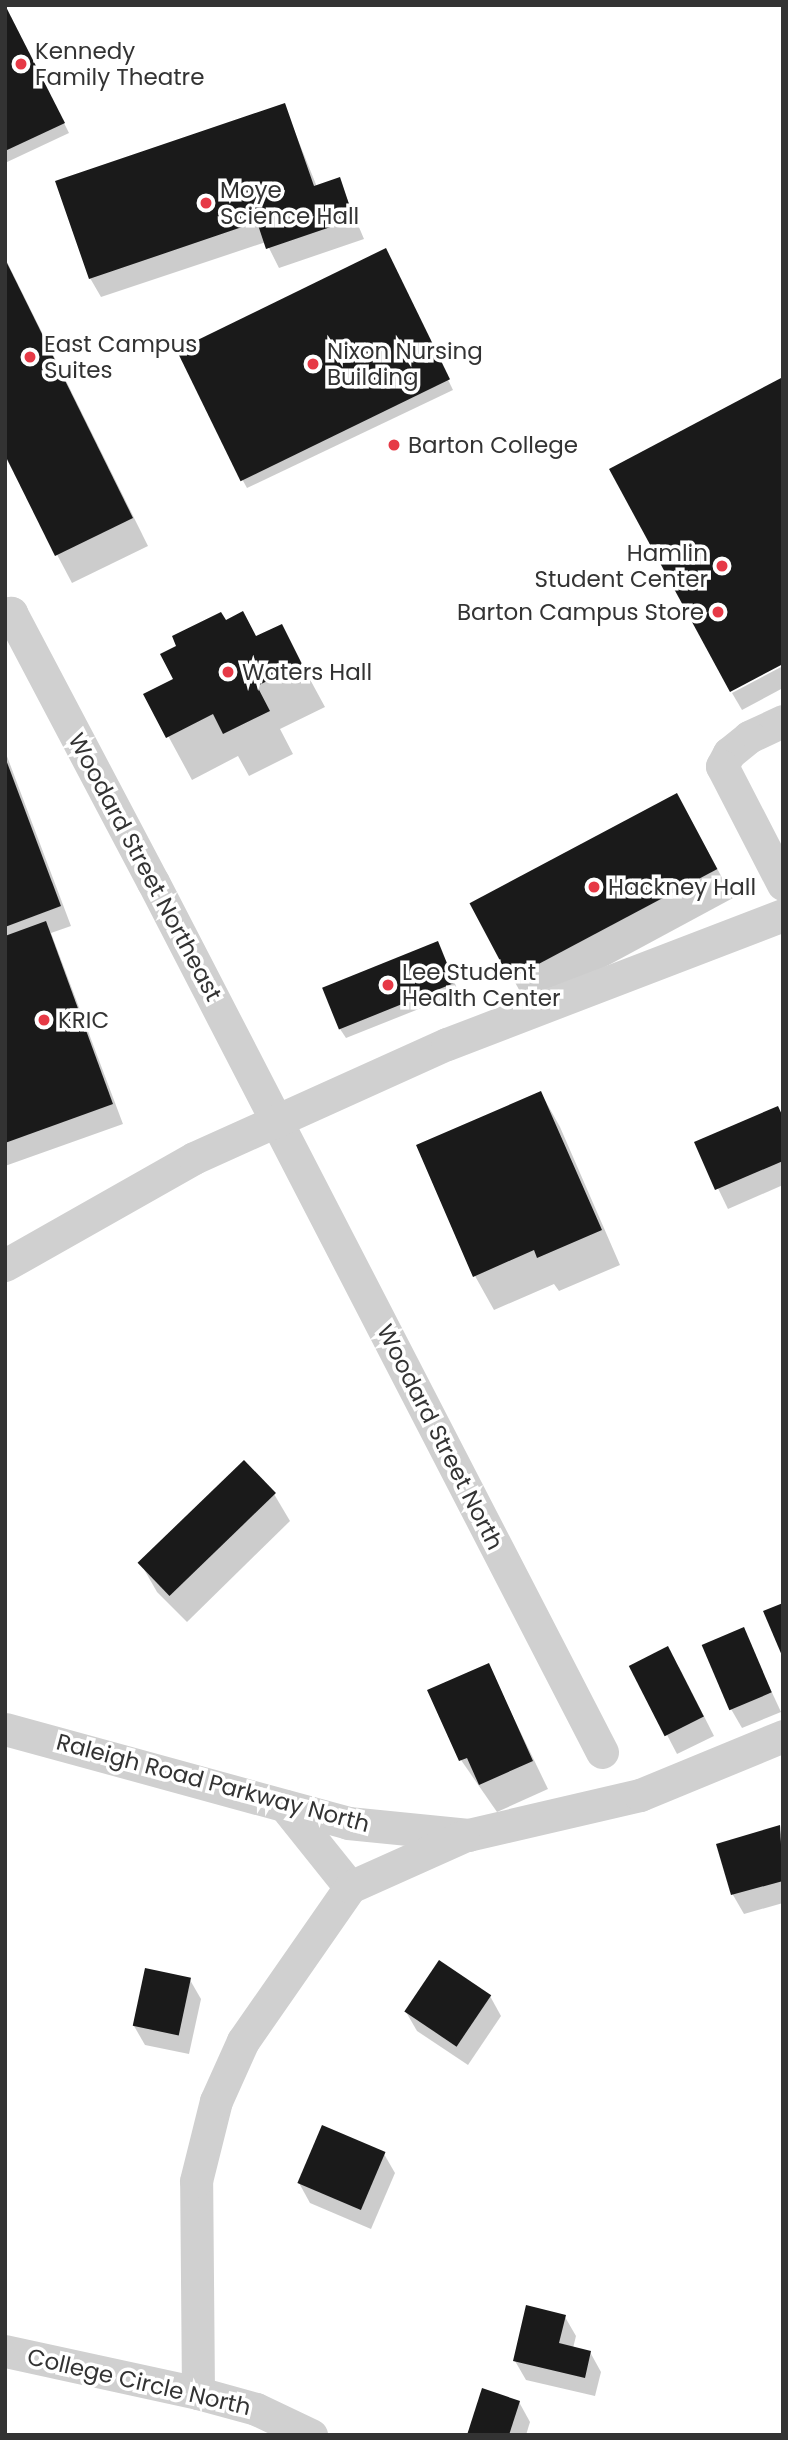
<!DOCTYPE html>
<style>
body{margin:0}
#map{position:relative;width:788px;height:2440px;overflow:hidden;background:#fff;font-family:Poppins,sans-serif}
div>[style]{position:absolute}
.shadow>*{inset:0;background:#0003}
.building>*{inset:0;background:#1a1a1a;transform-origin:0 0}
.minor>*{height:33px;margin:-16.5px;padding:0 16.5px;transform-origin:16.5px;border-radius:16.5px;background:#d0d0d0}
.dots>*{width:19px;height:19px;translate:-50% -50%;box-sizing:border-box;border:4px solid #fff;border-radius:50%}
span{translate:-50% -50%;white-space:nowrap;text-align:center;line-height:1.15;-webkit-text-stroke:7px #fff;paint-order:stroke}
.poi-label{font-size:23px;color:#333}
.left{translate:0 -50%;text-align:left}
.right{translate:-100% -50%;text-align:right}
.street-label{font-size:23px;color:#333}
.frame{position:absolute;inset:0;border:7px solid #333;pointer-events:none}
</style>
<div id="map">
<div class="shadow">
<i style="clip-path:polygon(5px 5px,69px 133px,5px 163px)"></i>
<i style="clip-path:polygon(284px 105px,317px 187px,339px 180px,364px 239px,279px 268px,266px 242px,101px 297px,90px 278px)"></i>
<i style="clip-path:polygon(5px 258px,148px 546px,72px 583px,5px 456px)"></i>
<i style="clip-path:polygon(390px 260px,453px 390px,247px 488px,242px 479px)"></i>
<i style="clip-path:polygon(225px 622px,257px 638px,281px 626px,325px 707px,280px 729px,293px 754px,249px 776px,238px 756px,192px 780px,146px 695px,175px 680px,179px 646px)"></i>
<i style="clip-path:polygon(783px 666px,783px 688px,742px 710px,732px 693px)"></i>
<i style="clip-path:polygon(5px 751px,71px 926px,51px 933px,123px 1124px,5px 1166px)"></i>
<i style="clip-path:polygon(692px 822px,733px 898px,529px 1008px,473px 905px)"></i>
<i style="clip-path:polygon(438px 944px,459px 993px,346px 1038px,340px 1029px)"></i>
<i style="clip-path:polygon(541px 1093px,560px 1127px,620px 1265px,559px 1291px,554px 1284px,494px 1310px,475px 1276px,418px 1146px)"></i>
<i style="clip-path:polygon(783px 1118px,783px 1185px,728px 1209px,696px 1143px)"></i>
<i style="clip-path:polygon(274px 1494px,290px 1521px,187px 1622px,157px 1592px,141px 1564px)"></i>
<i style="clip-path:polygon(743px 1630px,781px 1712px,742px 1728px,731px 1709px)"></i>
<i style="clip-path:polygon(488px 1665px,548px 1789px,497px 1812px,461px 1760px,430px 1691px)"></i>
<i style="clip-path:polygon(631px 1666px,679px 1667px,714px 1736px,677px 1754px)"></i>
<i style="clip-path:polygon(779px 1827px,783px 1903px,744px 1914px,733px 1895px,719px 1845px)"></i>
<i style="clip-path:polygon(190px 1980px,201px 1999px,189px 2054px,145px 2045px,134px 2026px)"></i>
<i style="clip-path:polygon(490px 1996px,501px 2016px,468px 2065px,417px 2031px,406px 2012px)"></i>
<i style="clip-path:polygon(384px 2154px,395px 2173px,371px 2229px,310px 2203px,299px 2183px)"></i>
<i style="clip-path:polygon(565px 2317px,576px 2336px,573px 2348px,590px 2352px,601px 2372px,595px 2396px,526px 2380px,515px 2361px)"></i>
<i style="clip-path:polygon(519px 2402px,530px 2422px,526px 2435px,469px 2435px)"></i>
</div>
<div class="building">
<i style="clip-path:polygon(5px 5px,65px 123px,5px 151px)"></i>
<i style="clip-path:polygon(285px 103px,314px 186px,340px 177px,354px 219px,266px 249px,257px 222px,89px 279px,55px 181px)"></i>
<i style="left:386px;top:248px;width:146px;height:233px;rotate:64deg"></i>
<i style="clip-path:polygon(5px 259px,133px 518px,55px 556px,5px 455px)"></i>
<i style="clip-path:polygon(783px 377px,783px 664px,730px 692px,609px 469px)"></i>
<i style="clip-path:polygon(243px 611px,256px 636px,282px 624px,302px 664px,257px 686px,270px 711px,223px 734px,213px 714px,166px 738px,143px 694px,173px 679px,160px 654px,176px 646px,172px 636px,221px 612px,226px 620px)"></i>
<i style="clip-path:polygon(5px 757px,61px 906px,5px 927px)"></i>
<i style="left:677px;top:793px;width:86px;height:235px;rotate:62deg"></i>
<i style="clip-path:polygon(46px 921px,113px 1104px,5px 1143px,5px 936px)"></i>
<i style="left:438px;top:941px;width:45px;height:125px;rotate:68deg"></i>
<i style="clip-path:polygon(541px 1091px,602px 1230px,537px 1258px,534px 1250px,473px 1277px,416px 1145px)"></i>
<i style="clip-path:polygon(778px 1106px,783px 1117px,783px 1161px,715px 1190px,694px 1142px)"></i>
<i style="left:244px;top:1460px;width:46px;height:148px;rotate:46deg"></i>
<i style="clip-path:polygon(783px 1603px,783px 1658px,763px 1611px)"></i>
<i style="left:744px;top:1627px;width:71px;height:46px;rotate:67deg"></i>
<i style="left:668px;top:1646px;width:79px;height:44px;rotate:63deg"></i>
<i style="clip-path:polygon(489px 1663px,533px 1761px,479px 1785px,467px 1758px,459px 1761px,427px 1690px)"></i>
<i style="clip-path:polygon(780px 1825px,783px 1881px,731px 1895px,716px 1844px)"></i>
<i style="left:439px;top:1960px;width:63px;height:62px;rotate:34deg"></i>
<i style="left:145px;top:1968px;width:47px;height:59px;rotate:12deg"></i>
<i style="left:322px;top:2125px;width:69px;height:63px;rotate:23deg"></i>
<i style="clip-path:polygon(526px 2305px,566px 2315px,559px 2343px,591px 2351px,585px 2378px,513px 2361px)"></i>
<i style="clip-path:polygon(482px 2388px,520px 2401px,509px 2435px,467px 2435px)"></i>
</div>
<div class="minor">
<i style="left:5px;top:616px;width:7px;rotate:-27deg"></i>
<i style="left:11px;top:613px;width:304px;rotate:62.2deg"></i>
<i style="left:153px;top:882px;width:979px;rotate:62.7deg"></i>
<i style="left:783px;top:721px;width:38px;rotate:155deg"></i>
<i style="left:749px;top:737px;width:26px;rotate:141deg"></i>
<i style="left:729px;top:753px;width:15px;rotate:118deg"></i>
<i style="left:722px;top:766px;width:133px;rotate:62.7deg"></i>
<i style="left:5px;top:1265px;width:217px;rotate:-29.5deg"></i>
<i style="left:194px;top:1158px;width:277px;rotate:-24.3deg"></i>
<i style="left:447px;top:1044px;width:360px;rotate:-21deg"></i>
<i style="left:5px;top:1729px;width:356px;rotate:15.3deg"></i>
<i style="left:348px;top:1823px;width:121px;rotate:5.7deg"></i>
<i style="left:468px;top:1835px;width:177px;rotate:-13.1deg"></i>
<i style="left:640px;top:1795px;width:155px;rotate:-22.4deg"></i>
<i style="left:285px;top:1806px;width:104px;rotate:51.3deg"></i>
<i style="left:5px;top:2351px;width:198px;rotate:12.3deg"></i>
<i style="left:198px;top:2393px;width:60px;rotate:15.4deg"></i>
<i style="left:256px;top:2409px;width:61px;rotate:25.3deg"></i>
<i style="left:198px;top:2393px;width:212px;rotate:-90.5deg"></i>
<i style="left:196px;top:2181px;width:82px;rotate:-76deg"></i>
<i style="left:216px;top:2101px;width:66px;rotate:-65.8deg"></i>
<i style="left:243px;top:2041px;width:188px;rotate:-55.2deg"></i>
<i style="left:350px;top:1887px;width:123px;rotate:-24.1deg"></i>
</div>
<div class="dots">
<i style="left:21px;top:64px;background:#e63946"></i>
<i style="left:206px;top:203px;background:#e63946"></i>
<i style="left:30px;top:357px;background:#e63946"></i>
<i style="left:313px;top:364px;background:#e63946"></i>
<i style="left:394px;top:445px;background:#e63946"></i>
<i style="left:722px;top:566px;background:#e63946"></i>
<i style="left:718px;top:612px;background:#e63946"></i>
<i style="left:228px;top:672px;background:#e63946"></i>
<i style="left:594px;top:887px;background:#e63946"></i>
<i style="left:388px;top:985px;background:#e63946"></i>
<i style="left:44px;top:1020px;background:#e63946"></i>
</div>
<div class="poi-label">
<span class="left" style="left:35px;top:64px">Kennedy<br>Family Theatre</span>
<span class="left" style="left:220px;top:203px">Moye<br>Science Hall</span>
<span class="left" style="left:44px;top:357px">East Campus<br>Suites</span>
<span class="left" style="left:327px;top:364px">Nixon Nursing<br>Building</span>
<span class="left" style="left:408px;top:445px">Barton College</span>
<span class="right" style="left:708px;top:566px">Hamlin<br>Student Center</span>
<span class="right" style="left:704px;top:612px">Barton Campus Store</span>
<span class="left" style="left:242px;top:672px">Waters Hall</span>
<span class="left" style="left:608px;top:887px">Hackney Hall</span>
<span class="left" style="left:402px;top:985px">Lee Student<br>Health Center</span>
<span class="left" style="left:58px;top:1020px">KRIC</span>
</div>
<div class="street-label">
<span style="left:145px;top:867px;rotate:62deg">Woodard Street Northeast</span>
<span style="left:440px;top:1437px;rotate:63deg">Woodard Street North</span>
<span style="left:213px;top:1783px;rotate:15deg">Raleigh Road Parkway North</span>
<span style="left:139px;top:2382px;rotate:13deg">College Circle North</span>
</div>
<div class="frame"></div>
</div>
